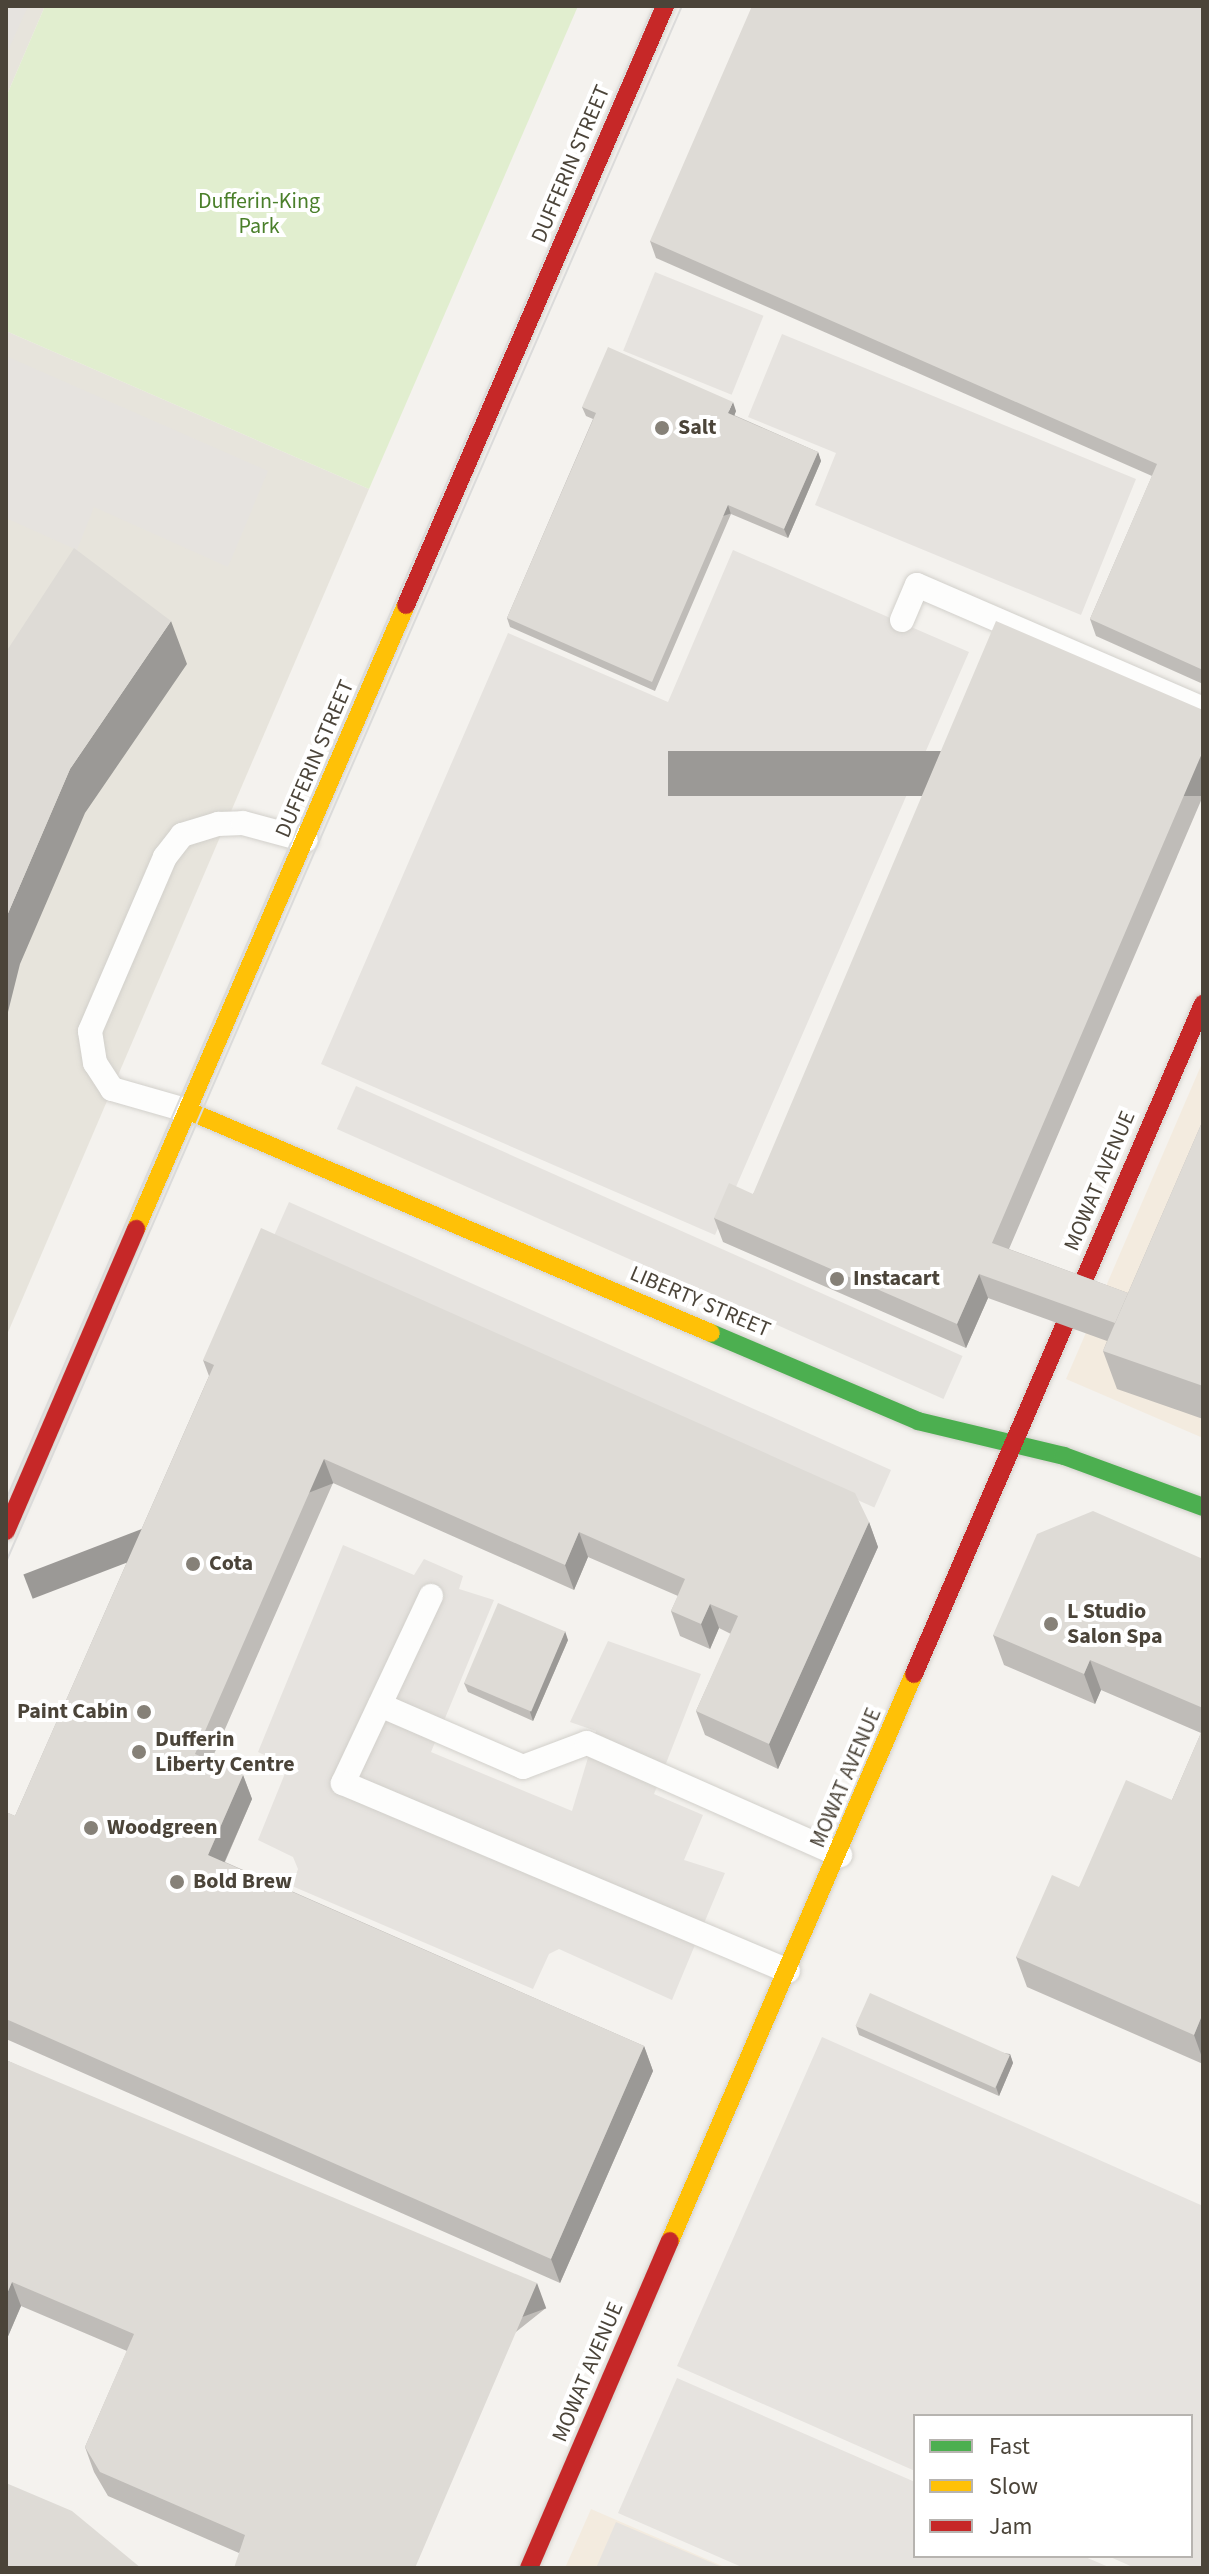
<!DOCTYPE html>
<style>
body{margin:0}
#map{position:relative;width:1209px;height:2574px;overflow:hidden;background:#f4f2ee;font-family:"Source Sans 3",sans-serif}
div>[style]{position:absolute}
.residential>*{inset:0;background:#e7e4dc}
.commercial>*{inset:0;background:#f3ebdf}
.green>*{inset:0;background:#e1eecf}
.parking>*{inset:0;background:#e6e3df;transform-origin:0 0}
.roads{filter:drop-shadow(0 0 2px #d2d0cb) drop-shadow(0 0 2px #d2d0cb)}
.lane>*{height:24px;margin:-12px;padding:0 12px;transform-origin:12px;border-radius:12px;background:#fdfdfc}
.fast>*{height:18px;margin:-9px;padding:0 9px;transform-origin:9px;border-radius:9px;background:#4caf50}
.slow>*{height:18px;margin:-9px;padding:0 9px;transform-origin:9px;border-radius:9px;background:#ffc107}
.jam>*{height:18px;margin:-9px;padding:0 9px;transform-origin:9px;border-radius:9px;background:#c62828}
.tram>*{height:2px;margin:-1px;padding:0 1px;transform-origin:1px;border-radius:1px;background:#dbdbda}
.wall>*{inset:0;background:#bfbcb8}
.shaded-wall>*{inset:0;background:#9b9996;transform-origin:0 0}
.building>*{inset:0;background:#dedbd6;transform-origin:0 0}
.dots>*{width:22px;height:22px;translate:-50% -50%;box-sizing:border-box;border:4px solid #fff;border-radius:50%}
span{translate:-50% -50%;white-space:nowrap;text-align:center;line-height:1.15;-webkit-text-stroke:8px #fff;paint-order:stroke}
.street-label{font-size:22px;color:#4b4439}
.park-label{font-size:22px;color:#4a7f2a}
.poi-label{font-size:22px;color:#4b4439;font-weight:700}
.left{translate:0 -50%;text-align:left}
.right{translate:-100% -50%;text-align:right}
.frame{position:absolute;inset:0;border:8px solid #4b4439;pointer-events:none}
.legend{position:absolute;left:913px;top:2414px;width:280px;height:144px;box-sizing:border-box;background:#fff;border:2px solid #b7b4b0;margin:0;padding:10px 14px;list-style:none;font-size:24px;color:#4b4439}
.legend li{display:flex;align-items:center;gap:16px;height:40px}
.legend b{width:40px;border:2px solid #b7b4b0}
</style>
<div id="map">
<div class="residential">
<i style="clip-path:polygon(6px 6px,45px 6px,6px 97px)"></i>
<i style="clip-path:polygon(6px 331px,369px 489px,6px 1337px)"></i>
</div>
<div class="commercial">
<i style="clip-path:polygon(1203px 1061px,1203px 1438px,1066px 1379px)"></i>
<i style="clip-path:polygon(591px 2509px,727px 2568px,565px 2568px)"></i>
</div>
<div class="green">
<i style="clip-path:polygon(45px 6px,578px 6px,369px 489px,6px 331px,6px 97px)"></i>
</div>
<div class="parking">
<i style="clip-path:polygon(6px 6px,28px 6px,6px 55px)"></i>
<i style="left:655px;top:272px;width:117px;height:85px;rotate:22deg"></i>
<i style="clip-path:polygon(782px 334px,1136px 479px,1081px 615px,815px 505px,836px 453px,748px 417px)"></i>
<i style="clip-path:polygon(6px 356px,268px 471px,228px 567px,94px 507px,77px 550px,6px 518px)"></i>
<i style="clip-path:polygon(733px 550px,969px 652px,715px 1235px,321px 1064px,508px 633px,668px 702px)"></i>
<i style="left:356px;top:1086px;width:664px;height:47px;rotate:24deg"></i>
<i style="left:289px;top:1202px;width:659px;height:41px;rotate:24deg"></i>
<i style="clip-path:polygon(343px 1545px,414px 1575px,424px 1559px,463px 1576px,459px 1589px,494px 1600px,431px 1752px,572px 1811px,596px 1731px,570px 1722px,608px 1641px,701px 1674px,654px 1794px,703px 1815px,684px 1860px,725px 1873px,672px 2000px,559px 1949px,549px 1954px,533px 1989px,292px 1886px,298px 1869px,293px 1857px,258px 1840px,288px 1766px,258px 1752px)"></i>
<i style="clip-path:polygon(822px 2037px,1203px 2206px,1203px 2568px,1135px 2568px,1108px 2556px,1191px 2556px,1191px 2416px,915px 2416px,915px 2471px,677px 2366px)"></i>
<i style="clip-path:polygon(677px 2378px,915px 2482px,915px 2556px,1083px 2556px,1111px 2568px,744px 2568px,618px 2513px)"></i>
<i style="clip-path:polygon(616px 2522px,724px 2568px,596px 2568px)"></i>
</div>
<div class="roads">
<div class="lane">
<i style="left:902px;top:620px;width:38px;rotate:-67deg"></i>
<i style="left:917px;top:585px;width:312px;rotate:23.4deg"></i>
<i style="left:189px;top:1111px;width:80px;rotate:-164.1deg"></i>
<i style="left:112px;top:1089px;width:31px;rotate:-123deg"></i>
<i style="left:95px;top:1063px;width:32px;rotate:-99deg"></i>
<i style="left:90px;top:1031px;width:189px;rotate:-66.7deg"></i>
<i style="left:165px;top:857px;width:28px;rotate:-52deg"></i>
<i style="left:182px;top:835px;width:38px;rotate:-17deg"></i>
<i style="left:218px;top:824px;width:25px;rotate:-2deg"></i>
<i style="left:243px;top:823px;width:65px;rotate:15.1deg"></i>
<i style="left:431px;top:1596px;width:207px;rotate:115.2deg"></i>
<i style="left:343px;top:1783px;width:483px;rotate:22.9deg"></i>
<i style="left:380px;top:1705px;width:156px;rotate:23.4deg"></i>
<i style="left:523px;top:1767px;width:68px;rotate:-20.6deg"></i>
<i style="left:587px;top:1743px;width:277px;rotate:23.9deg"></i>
</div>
<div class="fast">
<i style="left:711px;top:1333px;width:225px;rotate:23deg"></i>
<i style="left:918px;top:1421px;width:150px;rotate:13.5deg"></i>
<i style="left:1064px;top:1456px;width:148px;rotate:20.1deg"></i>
</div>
<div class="slow">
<i style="left:189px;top:1111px;width:567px;rotate:23.04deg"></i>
<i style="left:136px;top:1229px;width:680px;rotate:-66.6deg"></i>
<i style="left:670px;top:2241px;width:617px;rotate:-66.72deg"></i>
</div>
<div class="jam">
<i style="left:406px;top:605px;width:653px;rotate:-66.62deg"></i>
<i style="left:6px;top:1531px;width:329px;rotate:-66.7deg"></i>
<i style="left:914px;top:1674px;width:730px;rotate:-66.67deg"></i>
<i style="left:529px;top:2568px;width:356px;rotate:-66.7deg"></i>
</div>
</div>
<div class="tram">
<i style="left:6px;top:1500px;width:1628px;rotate:-66.55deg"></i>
<i style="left:6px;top:1562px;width:1696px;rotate:-66.52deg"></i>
</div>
<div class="wall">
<i style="clip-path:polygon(1203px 6px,1203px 684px,1096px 636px,1090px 619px,1152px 476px,656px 258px,650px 241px)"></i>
<i style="clip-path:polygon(582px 407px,736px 411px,734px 415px,818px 452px,821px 461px,788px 538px,731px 514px,655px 691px,510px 627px,507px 618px,593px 419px,586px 416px)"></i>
<i style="clip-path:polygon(1203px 710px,1203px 796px,1009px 1249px,1128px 1293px,1203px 1120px,1203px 1419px,1117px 1389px,1103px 1351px,1107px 1341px,988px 1298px,966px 1348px,723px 1242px,714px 1218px,753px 1194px)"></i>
<i style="clip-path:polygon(203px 1360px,869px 1522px,878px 1547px,778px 1769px,705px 1735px,696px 1711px,731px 1634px,719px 1628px,710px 1649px,680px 1636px,671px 1611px,678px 1596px,588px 1557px,574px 1590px,333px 1483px,211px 1761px,243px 1775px,252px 1799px,225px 1862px,644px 2046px,653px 2071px,560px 2283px,6px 2039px,6px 1812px,15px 1816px,209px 1376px)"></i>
<i style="clip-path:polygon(1203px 1559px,1203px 2064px,1027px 1987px,1016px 1957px,1079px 1887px,1172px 1800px,1201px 1733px,1101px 1690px,1095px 1704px,1004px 1665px,993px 1635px)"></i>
<i style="clip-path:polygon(568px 1640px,533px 1721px,468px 1692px,464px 1683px)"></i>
<i style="clip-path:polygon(856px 2026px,1010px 2054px,1013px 2063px,999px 2096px,859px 2035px)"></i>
<i style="clip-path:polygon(6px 2060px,546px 2308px,239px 2553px,108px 2496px,94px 2472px,85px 2447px,127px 2351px,21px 2306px,6px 2341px)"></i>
</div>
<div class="shaded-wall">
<i style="clip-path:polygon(733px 402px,736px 411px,732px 422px,728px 413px)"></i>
<i style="clip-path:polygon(818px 452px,821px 461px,788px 538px,784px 529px)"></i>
<i style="left:728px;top:505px;width:9px;height:193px;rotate:72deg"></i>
<i style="clip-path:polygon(171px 621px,187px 664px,85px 813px,20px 964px,6px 1020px,6px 918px,70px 769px)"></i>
<i style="left:1203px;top:751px;width:45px;height:535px;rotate:90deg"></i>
<i style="clip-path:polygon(979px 1274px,988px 1298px,966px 1348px,957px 1324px)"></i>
<i style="left:324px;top:1459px;width:26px;height:322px;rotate:69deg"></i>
<i style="clip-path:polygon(869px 1522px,878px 1547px,778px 1769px,769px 1744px)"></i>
<i style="clip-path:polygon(579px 1532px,588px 1557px,574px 1590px,565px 1565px)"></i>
<i style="clip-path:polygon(710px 1604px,719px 1628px,710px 1649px,701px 1624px)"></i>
<i style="clip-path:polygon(565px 1631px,568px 1640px,533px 1721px,530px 1712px)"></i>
<i style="clip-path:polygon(1090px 1660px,1101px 1690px,1095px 1704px,1084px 1674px)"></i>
<i style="clip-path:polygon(243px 1775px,252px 1799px,217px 1879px,208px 1855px)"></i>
<i style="clip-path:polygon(1203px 2013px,1203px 2060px,1194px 2035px)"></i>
<i style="clip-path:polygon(644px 2046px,653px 2071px,560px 2283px,551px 2259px)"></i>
<i style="clip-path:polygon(1010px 2054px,1013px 2063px,999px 2096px,996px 2087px)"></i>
<i style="clip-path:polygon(12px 2282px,21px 2306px,6px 2341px,6px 2296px)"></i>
<i style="left:537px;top:2283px;width:27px;height:310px;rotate:70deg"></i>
</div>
<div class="building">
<i style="clip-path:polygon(752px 6px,1203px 6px,1203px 670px,1090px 619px,1157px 464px,650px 241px)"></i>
<i style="clip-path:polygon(608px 347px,733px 402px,728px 413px,818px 452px,784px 529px,728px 505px,652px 682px,507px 618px,596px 413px,582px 407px)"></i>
<i style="clip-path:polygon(74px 548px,171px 621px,70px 769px,6px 918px,6px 652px)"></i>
<i style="clip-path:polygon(996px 621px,1203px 710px,1203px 751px,992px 1243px,1128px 1293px,1115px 1323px,979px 1274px,957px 1324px,714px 1218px,729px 1183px,753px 1194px)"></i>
<i style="clip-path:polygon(1203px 1120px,1203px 1386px,1103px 1351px)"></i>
<i style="clip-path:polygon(261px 1228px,855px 1493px,869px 1522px,769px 1744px,696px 1711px,738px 1616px,710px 1604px,701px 1624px,671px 1611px,685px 1579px,579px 1532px,565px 1565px,324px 1459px,195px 1754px,243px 1775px,208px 1855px,644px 2046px,551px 2259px,6px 2019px,6px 1812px,15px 1816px,214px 1365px,203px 1360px)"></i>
<i style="clip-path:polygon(1093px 1511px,1203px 1559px,1203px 1708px,1090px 1660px,1084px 1674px,993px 1635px,1037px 1534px)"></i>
<i style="left:498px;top:1603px;width:73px;height:87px;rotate:23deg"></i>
<i style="clip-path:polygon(1203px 1728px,1203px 2013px,1194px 2035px,1016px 1957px,1052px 1875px,1079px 1887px,1126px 1780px,1172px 1800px)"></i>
<i style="left:870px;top:1993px;width:153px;height:36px;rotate:24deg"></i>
<i style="clip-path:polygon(6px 2060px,537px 2283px,415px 2568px,234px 2568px,245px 2535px,100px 2472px,85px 2447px,134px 2334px,12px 2282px,6px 2296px)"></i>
<i style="clip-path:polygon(6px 2483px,72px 2511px,141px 2568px,6px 2568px)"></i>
</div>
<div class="dots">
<i style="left:662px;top:428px;background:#868178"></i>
<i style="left:837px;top:1279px;background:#868178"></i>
<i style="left:193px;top:1564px;background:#868178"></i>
<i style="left:1051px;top:1624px;background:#868178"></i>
<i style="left:144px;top:1712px;background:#868178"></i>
<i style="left:139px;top:1752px;background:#868178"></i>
<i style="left:91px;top:1828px;background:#868178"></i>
<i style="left:177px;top:1882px;background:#868178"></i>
</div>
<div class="street-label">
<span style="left:571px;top:164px;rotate:-67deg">DUFFERIN STREET</span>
<span style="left:315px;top:759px;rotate:-67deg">DUFFERIN STREET</span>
<span style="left:1100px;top:1181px;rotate:-67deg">MOWAT AVENUE</span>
<span style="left:700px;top:1302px;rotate:23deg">LIBERTY STREET</span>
<span style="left:846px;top:1778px;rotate:-67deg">MOWAT AVENUE</span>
<span style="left:588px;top:2372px;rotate:-67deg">MOWAT AVENUE</span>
</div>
<div class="park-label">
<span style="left:259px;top:214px">Dufferin-King<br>Park</span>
</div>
<div class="poi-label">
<span class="left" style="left:678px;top:428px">Salt</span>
<span class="left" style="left:853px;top:1279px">Instacart</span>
<span class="left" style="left:209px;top:1564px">Cota</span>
<span class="left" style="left:1067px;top:1624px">L Studio<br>Salon Spa</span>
<span class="right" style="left:128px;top:1712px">Paint Cabin</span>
<span class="left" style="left:155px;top:1752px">Dufferin<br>Liberty Centre</span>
<span class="left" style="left:107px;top:1828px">Woodgreen</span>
<span class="left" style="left:193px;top:1882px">Bold Brew</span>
</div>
<div class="frame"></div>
<ul class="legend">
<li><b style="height:10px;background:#4caf50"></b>Fast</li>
<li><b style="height:10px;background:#ffc107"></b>Slow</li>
<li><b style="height:10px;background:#c62828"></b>Jam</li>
</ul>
</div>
